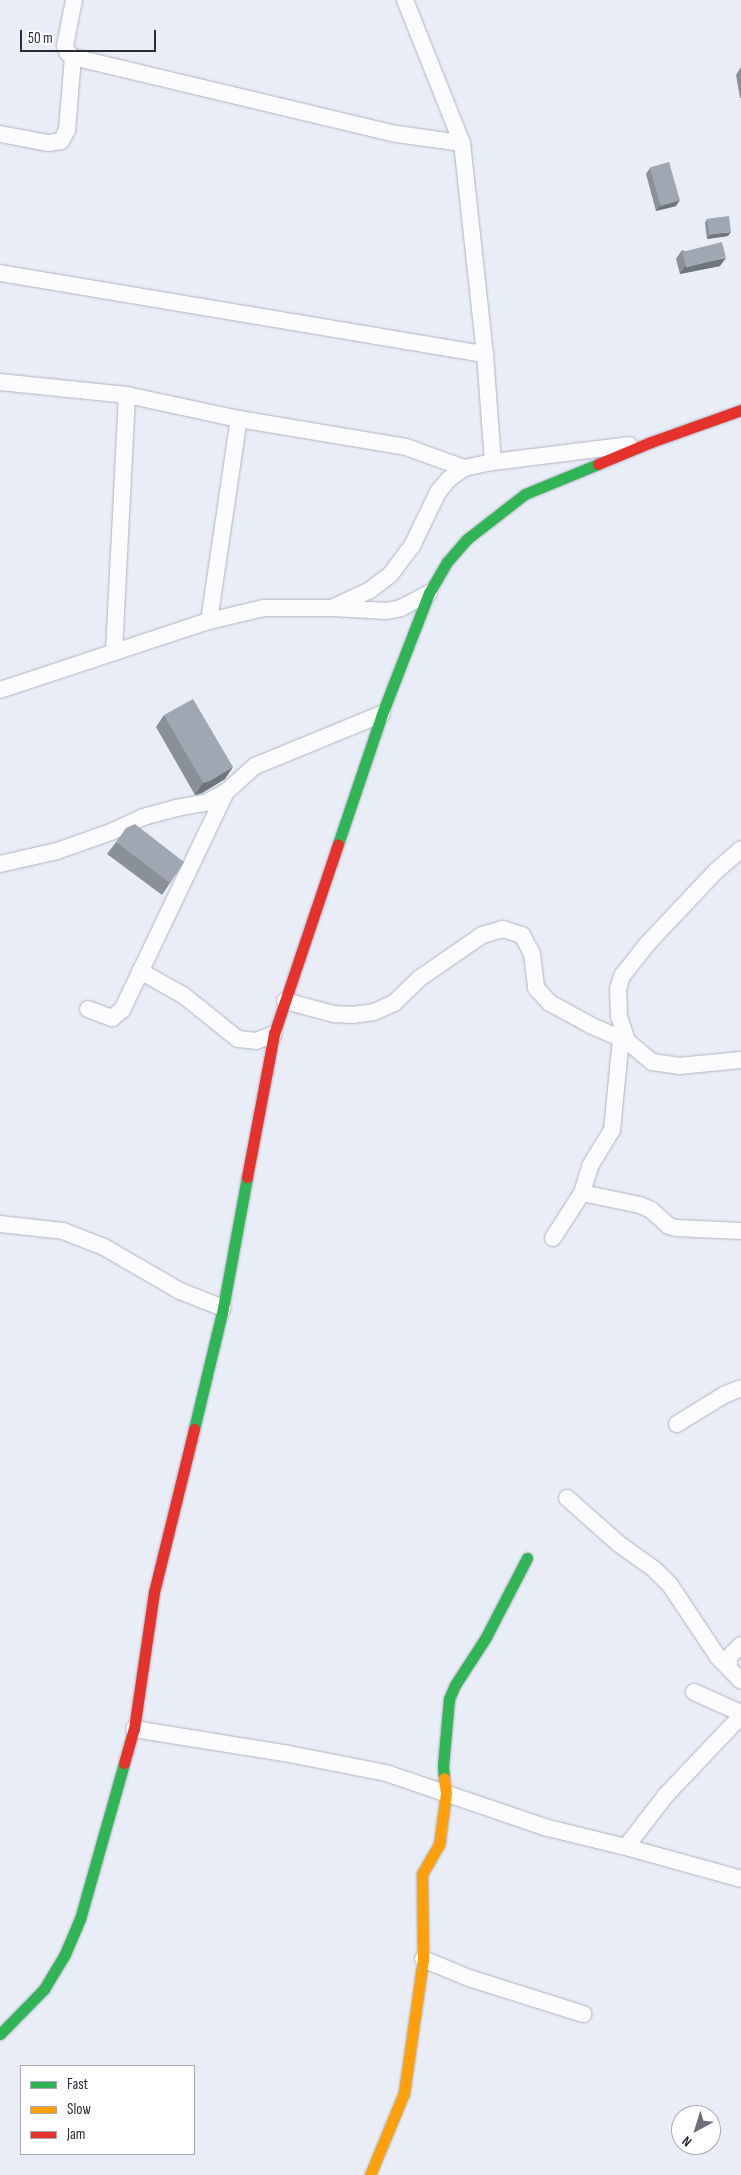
<!DOCTYPE html>
<style>
body{margin:0}
#map{position:relative;width:741px;height:2175px;overflow:hidden;background:#e9edf7;font-family:"Sofia Sans Condensed",sans-serif}
div>[style]{position:absolute}
.roads{filter:drop-shadow(0 0 1px #b0b4bd) drop-shadow(0 0 1px #b0b4bd)}
.street>*{height:16px;margin:-8px;padding:0 8px;transform-origin:8px;border-radius:8px;background:#fcfcfe}
.fast>*{height:11px;margin:-5.5px;padding:0 5.5px;transform-origin:5.5px;border-radius:5.5px;background:#30b455}
.slow>*{height:11px;margin:-5.5px;padding:0 5.5px;transform-origin:5.5px;border-radius:5.5px;background:#ff9f0a}
.jam>*{height:11px;margin:-5.5px;padding:0 5.5px;transform-origin:5.5px;border-radius:5.5px;background:#e5322d}
.wall>*{inset:0;background:#899099}
.shaded-wall>*{inset:0;background:#6f757d}
.building>*{inset:0;background:#9fa7b2;transform-origin:0 0}
span{translate:-50% -50%;white-space:nowrap;text-align:center;line-height:1.15;-webkit-text-stroke:5px #fff;paint-order:stroke}
.legend{position:absolute;left:20px;top:2065px;width:175px;height:90px;box-sizing:border-box;background:#fff;border:1px solid #a9aaae;margin:0;padding:6px 9px;list-style:none;font-size:15px;color:#282b34}
.legend li{display:flex;align-items:center;gap:10px;height:25px}
.legend b{width:25px;border:1px solid #a9aaae}
.north{position:absolute;left:671px;top:2105px;width:50px;height:50px;box-sizing:border-box;background:#fff;border:1px solid #a9aaae;border-radius:50%;rotate:219deg;font-size:14px;font-weight:700;line-height:20px;text-align:center;color:#282b34}
.north::after{content:'';display:block;margin:auto;width:18px;height:22px;background:#6c6f78;clip-path:polygon(50% 0,100% 100%,50% 72%,0 100%)}
.scale{position:absolute;left:20px;top:30px;width:136px;height:22px;box-sizing:border-box;border:2px solid #282b34;border-top:0;padding-left:6px;font-size:15px;line-height:18px;white-space:nowrap;color:#282b34;-webkit-text-stroke:4px #fff;paint-order:stroke}
</style>
<div id="map">
<div class="roads">
<div class="street">
<i style="left:74px;top:0;width:47px;rotate:101.1deg"></i>
<i style="left:65px;top:46px;width:8px;rotate:67deg"></i>
<i style="left:68px;top:53px;width:6px;rotate:39deg"></i>
<i style="left:73px;top:57px;width:333px;rotate:13.4deg"></i>
<i style="left:397px;top:134px;width:66px;rotate:7.9deg"></i>
<i style="left:405px;top:0;width:154px;rotate:68.3deg"></i>
<i style="left:462px;top:143px;width:212px;rotate:83.8deg"></i>
<i style="left:485px;top:354px;width:108px;rotate:85.8deg"></i>
<i style="left:0;top:134px;width:50px;rotate:10.4deg"></i>
<i style="left:49px;top:143px;width:12px;rotate:-9deg"></i>
<i style="left:61px;top:141px;width:13px;rotate:-61deg"></i>
<i style="left:67px;top:130px;width:73px;rotate:-85.3deg"></i>
<i style="left:0;top:273px;width:492px;rotate:9.5deg"></i>
<i style="left:0;top:382px;width:128px;rotate:5.8deg"></i>
<i style="left:127px;top:395px;width:115px;rotate:12.1deg"></i>
<i style="left:239px;top:419px;width:169px;rotate:9.5deg"></i>
<i style="left:406px;top:447px;width:62px;rotate:19.9deg"></i>
<i style="left:334px;top:607px;width:40px;rotate:-25deg"></i>
<i style="left:370px;top:590px;width:25px;rotate:-37deg"></i>
<i style="left:390px;top:575px;width:36px;rotate:-53deg"></i>
<i style="left:412px;top:546px;width:60px;rotate:-64.3deg"></i>
<i style="left:438px;top:492px;width:17px;rotate:-50deg"></i>
<i style="left:449px;top:479px;width:19px;rotate:-36deg"></i>
<i style="left:464px;top:468px;width:30px;rotate:-12deg"></i>
<i style="left:493px;top:462px;width:137px;rotate:-7.1deg"></i>
<i style="left:209px;top:621px;width:204px;rotate:-81.6deg"></i>
<i style="left:114px;top:652px;width:257px;rotate:-87.1deg"></i>
<i style="left:0;top:690px;width:220px;rotate:-18.3deg"></i>
<i style="left:209px;top:621px;width:57px;rotate:-13.3deg"></i>
<i style="left:264px;top:608px;width:68px"></i>
<i style="left:332px;top:608px;width:55px;rotate:3.1deg"></i>
<i style="left:387px;top:611px;width:14px;rotate:-12deg"></i>
<i style="left:401px;top:608px;width:32px;rotate:-28deg"></i>
<i style="left:0;top:864px;width:58px;rotate:-12.8deg"></i>
<i style="left:57px;top:851px;width:57px;rotate:-19.4deg"></i>
<i style="left:111px;top:832px;width:35px;rotate:-25deg"></i>
<i style="left:143px;top:817px;width:34px;rotate:-15deg"></i>
<i style="left:176px;top:808px;width:29px;rotate:-10deg"></i>
<i style="left:205px;top:803px;width:24px;rotate:-28deg"></i>
<i style="left:226px;top:792px;width:39px;rotate:-42deg"></i>
<i style="left:255px;top:766px;width:137px;rotate:-22.3deg"></i>
<i style="left:140px;top:971px;width:49px;rotate:29.2deg"></i>
<i style="left:183px;top:995px;width:70px;rotate:38.7deg"></i>
<i style="left:238px;top:1039px;width:18px;rotate:6deg"></i>
<i style="left:256px;top:1041px;width:19px;rotate:-21deg"></i>
<i style="left:285px;top:1001px;width:51px;rotate:14.9deg"></i>
<i style="left:334px;top:1014px;width:19px;rotate:3deg"></i>
<i style="left:353px;top:1015px;width:21px;rotate:-8deg"></i>
<i style="left:374px;top:1012px;width:22px;rotate:-24deg"></i>
<i style="left:394px;top:1003px;width:36px;rotate:-44deg"></i>
<i style="left:420px;top:978px;width:75px;rotate:-34.7deg"></i>
<i style="left:482px;top:935px;width:22px;rotate:-16deg"></i>
<i style="left:503px;top:929px;width:20px;rotate:18deg"></i>
<i style="left:522px;top:935px;width:21px;rotate:62deg"></i>
<i style="left:532px;top:954px;width:34px;rotate:83deg"></i>
<i style="left:536px;top:988px;width:21px;rotate:47deg"></i>
<i style="left:550px;top:1003px;width:48px;rotate:28.7deg"></i>
<i style="left:592px;top:1026px;width:38px;rotate:23deg"></i>
<i style="left:627px;top:1041px;width:33px;rotate:40deg"></i>
<i style="left:652px;top:1062px;width:27px;rotate:8deg"></i>
<i style="left:679px;top:1066px;width:62px;rotate:-5.5deg"></i>
<i style="left:88px;top:1009px;width:26px;rotate:21deg"></i>
<i style="left:112px;top:1018px;width:13px;rotate:-39deg"></i>
<i style="left:122px;top:1010px;width:242px;rotate:-64.5deg"></i>
<i style="left:627px;top:1041px;width:26px;rotate:-108deg"></i>
<i style="left:619px;top:1016px;width:27px;rotate:-92deg"></i>
<i style="left:618px;top:989px;width:14px;rotate:-73deg"></i>
<i style="left:622px;top:976px;width:42px;rotate:-51.8deg"></i>
<i style="left:648px;top:943px;width:99px;rotate:-46.6deg"></i>
<i style="left:716px;top:871px;width:33px;rotate:-41deg"></i>
<i style="left:582px;top:1193px;width:59px;rotate:11.7deg"></i>
<i style="left:640px;top:1205px;width:12px;rotate:24deg"></i>
<i style="left:651px;top:1210px;width:24px;rotate:42deg"></i>
<i style="left:669px;top:1226px;width:7px;rotate:16deg"></i>
<i style="left:676px;top:1228px;width:65px;rotate:2.6deg"></i>
<i style="left:0;top:1224px;width:63px;rotate:6.3deg"></i>
<i style="left:63px;top:1231px;width:44px;rotate:21.3deg"></i>
<i style="left:104px;top:1247px;width:88px;rotate:30.1deg"></i>
<i style="left:180px;top:1291px;width:46px;rotate:21.6deg"></i>
<i style="left:553px;top:1238px;width:54px;rotate:-57.2deg"></i>
<i style="left:582px;top:1193px;width:28px;rotate:-73deg"></i>
<i style="left:590px;top:1166px;width:42px;rotate:-58.6deg"></i>
<i style="left:612px;top:1130px;width:92px;rotate:-84.4deg"></i>
<i style="left:677px;top:1424px;width:55px;rotate:-31.7deg"></i>
<i style="left:724px;top:1395px;width:18px;rotate:-22deg"></i>
<i style="left:567px;top:1498px;width:69px;rotate:41.5deg"></i>
<i style="left:619px;top:1544px;width:43px;rotate:35.5deg"></i>
<i style="left:654px;top:1569px;width:23px;rotate:45deg"></i>
<i style="left:670px;top:1585px;width:87px;rotate:56.3deg"></i>
<i style="left:718px;top:1657px;width:33px;rotate:46deg"></i>
<i style="left:729px;top:1668px;width:11px;rotate:-90deg"></i>
<i style="left:729px;top:1657px;width:17px;rotate:-45deg"></i>
<i style="left:694px;top:1692px;width:51px;rotate:24.1deg"></i>
<i style="left:134px;top:1729px;width:152px;rotate:9.1deg"></i>
<i style="left:284px;top:1753px;width:104px;rotate:11.1deg"></i>
<i style="left:386px;top:1773px;width:171px;rotate:18.8deg"></i>
<i style="left:548px;top:1828px;width:80px;rotate:13.7deg"></i>
<i style="left:626px;top:1847px;width:119px;rotate:15.5deg"></i>
<i style="left:626px;top:1847px;width:66px;rotate:-52.4deg"></i>
<i style="left:666px;top:1795px;width:109px;rotate:-46.5deg"></i>
<i style="left:423px;top:1959px;width:50px;rotate:22.4deg"></i>
<i style="left:469px;top:1978px;width:120px;rotate:17.5deg"></i>
</div>
<div class="fast">
<i style="left:338px;top:844px;width:137px;rotate:-71.3deg"></i>
<i style="left:382px;top:714px;width:130px;rotate:-68.8deg"></i>
<i style="left:429px;top:593px;width:36px;rotate:-60deg"></i>
<i style="left:447px;top:562px;width:30px;rotate:-49deg"></i>
<i style="left:467px;top:539px;width:73px;rotate:-37.8deg"></i>
<i style="left:525px;top:494px;width:79px;rotate:-22.3deg"></i>
<i style="left:194px;top:1429px;width:124px;rotate:-76.5deg"></i>
<i style="left:223px;top:1308px;width:133px;rotate:-79.6deg"></i>
<i style="left:444px;top:1778px;width:12px;rotate:-95deg"></i>
<i style="left:443px;top:1766px;width:67px;rotate:-84.9deg"></i>
<i style="left:449px;top:1699px;width:15px;rotate:-67deg"></i>
<i style="left:455px;top:1685px;width:57px;rotate:-57.1deg"></i>
<i style="left:486px;top:1637px;width:89px;rotate:-62.6deg"></i>
<i style="left:0;top:2034px;width:63px;rotate:-45.6deg"></i>
<i style="left:44px;top:1989px;width:41px;rotate:-59deg"></i>
<i style="left:65px;top:1954px;width:38px;rotate:-67deg"></i>
<i style="left:80px;top:1919px;width:162px;rotate:-74.2deg"></i>
</div>
<div class="slow">
<i style="left:370px;top:2175px;width:89px;rotate:-67.5deg"></i>
<i style="left:404px;top:2093px;width:135px;rotate:-81.9deg"></i>
<i style="left:423px;top:1959px;width:85px;rotate:-90.7deg"></i>
<i style="left:422px;top:1874px;width:34px;rotate:-60deg"></i>
<i style="left:439px;top:1845px;width:52px;rotate:-82.3deg"></i>
<i style="left:446px;top:1793px;width:15px;rotate:-98deg"></i>
</div>
<div class="jam">
<i style="left:598px;top:464px;width:57px;rotate:-22.5deg"></i>
<i style="left:651px;top:442px;width:96px;rotate:-19.6deg"></i>
<i style="left:247px;top:1177px;width:146px;rotate:-79.3deg"></i>
<i style="left:274px;top:1034px;width:200px;rotate:-71.4deg"></i>
<i style="left:124px;top:1763px;width:35px;rotate:-74deg"></i>
<i style="left:134px;top:1729px;width:138px;rotate:-81.7deg"></i>
<i style="left:154px;top:1592px;width:168px;rotate:-76.2deg"></i>
</div>
</div>
<div class="wall">
<i style="clip-path:polygon(741px 67px,741px 98px,740px 98px,736px 75px)"></i>
<i style="clip-path:polygon(650px 168px,676px 206px,656px 211px,646px 174px)"></i>
<i style="clip-path:polygon(707px 219px,728px 236px,707px 239px,705px 223px)"></i>
<i style="clip-path:polygon(682px 250px,720px 266px,680px 274px,676px 259px)"></i>
<i style="clip-path:polygon(164px 715px,225px 779px,202px 793px,195px 795px,156px 727px)"></i>
<i style="clip-path:polygon(116px 842px,184px 862px,162px 895px,107px 854px)"></i>
</div>
<div class="shaded-wall">
<i style="clip-path:polygon(680px 200px,676px 206px,656px 211px,661px 205px)"></i>
<i style="clip-path:polygon(731px 232px,728px 236px,707px 239px,710px 235px)"></i>
<i style="clip-path:polygon(726px 258px,720px 266px,680px 274px,685px 266px)"></i>
<i style="clip-path:polygon(233px 767px,225px 779px,202px 793px,195px 795px,203px 783px)"></i>
</div>
<div class="building">
<i style="left:669px;top:162px;width:40px;height:20px;rotate:74deg"></i>
<i style="left:729px;top:216px;width:16px;height:22px;rotate:83deg"></i>
<i style="left:722px;top:242px;width:16px;height:41px;rotate:76deg"></i>
<i style="clip-path:polygon(193px 699px,233px 767px,210px 781px,203px 783px,164px 715px)"></i>
<i style="clip-path:polygon(135px 824px,184px 862px,170px 883px,116px 842px,126px 828px)"></i>
</div>
<ul class="legend">
<li><b style="height:6px;background:#30b455"></b>Fast</li>
<li><b style="height:6px;background:#ff9f0a"></b>Slow</li>
<li><b style="height:6px;background:#e5322d"></b>Jam</li>
</ul>
<div class="north">N</div>
<div class="scale">50 m</div>
</div>
